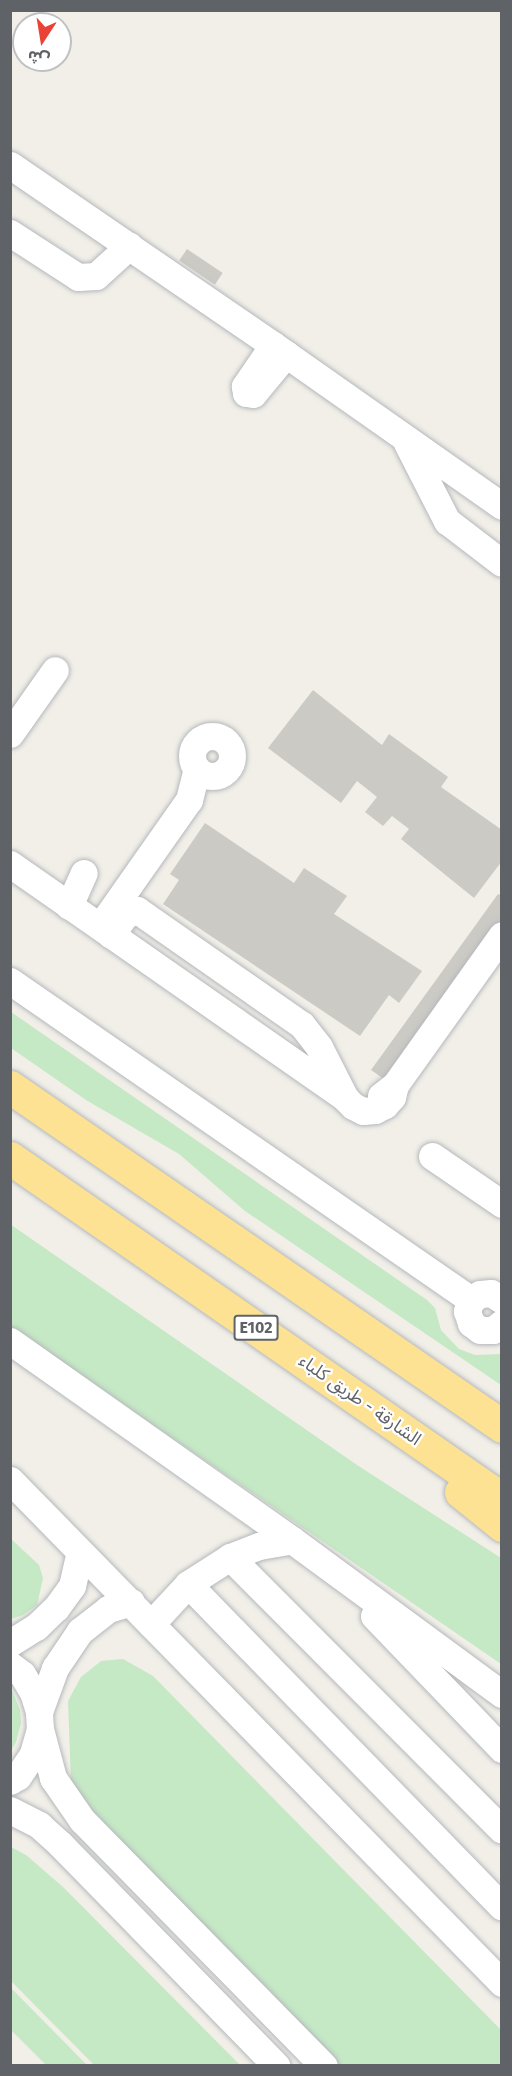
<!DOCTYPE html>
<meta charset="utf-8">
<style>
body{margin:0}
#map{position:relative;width:512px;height:2076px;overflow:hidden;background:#f1efe8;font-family:"Fira Sans","Noto Sans Arabic",sans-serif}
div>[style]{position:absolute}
.green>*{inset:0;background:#c5e8c5}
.building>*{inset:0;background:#cccac5;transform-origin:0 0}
.roads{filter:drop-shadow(0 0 2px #b5b8bc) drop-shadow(0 0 2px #b5b8bc)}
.minor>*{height:27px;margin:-13.5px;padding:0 13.5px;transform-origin:13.5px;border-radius:13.5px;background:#fff}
.minor>.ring{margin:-13.5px;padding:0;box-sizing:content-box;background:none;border:27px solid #fff;border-radius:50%}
.highway>*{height:33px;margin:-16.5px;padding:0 16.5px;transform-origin:16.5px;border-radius:16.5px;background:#fde293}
span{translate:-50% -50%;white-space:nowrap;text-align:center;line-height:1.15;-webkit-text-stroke:4.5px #fff;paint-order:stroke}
.shield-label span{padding:2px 4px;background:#fff;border:2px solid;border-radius:4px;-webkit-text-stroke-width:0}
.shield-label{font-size:16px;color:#5f6368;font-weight:700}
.street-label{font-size:18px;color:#5f6368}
.frame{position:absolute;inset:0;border:12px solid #5f6368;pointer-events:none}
.north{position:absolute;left:12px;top:12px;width:60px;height:60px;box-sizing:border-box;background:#fff;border:2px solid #bfc1c3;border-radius:50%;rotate:192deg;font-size:16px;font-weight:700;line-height:24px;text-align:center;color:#5f6368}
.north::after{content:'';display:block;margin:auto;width:21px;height:27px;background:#ea4335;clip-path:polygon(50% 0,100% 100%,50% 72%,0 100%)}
</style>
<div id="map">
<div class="green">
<i style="clip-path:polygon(11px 1012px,427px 1300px,435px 1308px,441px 1330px,459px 1349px,475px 1355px,501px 1354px,501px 1385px,245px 1211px,179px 1154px,86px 1100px,11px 1048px)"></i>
<i style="clip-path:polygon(10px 1224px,357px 1465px,501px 1558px,501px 1664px,11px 1327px)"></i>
<i style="clip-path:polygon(10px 1538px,39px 1565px,43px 1578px,37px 1605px,23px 1615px,11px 1619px)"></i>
<i style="clip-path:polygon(123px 1659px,153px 1676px,501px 2030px,501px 2065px,340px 2065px,98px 1823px,71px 1781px,68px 1701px,81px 1677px,101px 1661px)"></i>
<i style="clip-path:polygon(11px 1688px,20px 1710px,21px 1723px,16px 1742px,11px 1751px)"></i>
<i style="clip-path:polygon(11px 1847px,26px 1855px,63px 1887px,240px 2065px,94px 2065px,11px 1981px)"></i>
<i style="clip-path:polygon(11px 1988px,87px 2065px,46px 2065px,11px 2030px)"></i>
</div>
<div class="building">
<i style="left:187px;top:249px;width:43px;height:14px;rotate:34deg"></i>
<i style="clip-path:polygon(313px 690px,382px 745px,389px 734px,448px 777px,441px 787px,502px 830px,502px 861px,474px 898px,401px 839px,409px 829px,392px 816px,383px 826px,365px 812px,377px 797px,357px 781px,341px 803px,268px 748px)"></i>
<i style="clip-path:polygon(205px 823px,294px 883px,304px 868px,347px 896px,334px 914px,422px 971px,399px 1003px,389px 995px,360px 1036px,163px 904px,179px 880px,170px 874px)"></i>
<i style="clip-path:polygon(498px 894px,502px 896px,502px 921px,387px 1081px,371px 1070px)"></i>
</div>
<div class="roads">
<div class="minor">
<i style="left:10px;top:165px;width:319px;rotate:34.4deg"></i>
<i style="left:273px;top:345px;width:280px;rotate:35.1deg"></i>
<i style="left:10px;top:233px;width:81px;rotate:32.9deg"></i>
<i style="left:78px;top:277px;width:18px;rotate:-3deg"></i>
<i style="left:96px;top:276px;width:45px;rotate:-42.3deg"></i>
<i style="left:273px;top:345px;width:50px;rotate:124.3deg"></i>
<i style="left:245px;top:386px;width:7px;rotate:82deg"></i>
<i style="left:246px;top:393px;width:7px;rotate:8deg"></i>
<i style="left:253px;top:394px;width:52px;rotate:-50.5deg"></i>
<i style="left:407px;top:443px;width:88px;rotate:62.9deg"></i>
<i style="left:447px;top:521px;width:69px;rotate:37.4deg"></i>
<i style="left:10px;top:734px;width:78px;rotate:-54.9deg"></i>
<i class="ring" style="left:192px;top:736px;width:13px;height:13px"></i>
<i style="left:10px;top:864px;width:409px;rotate:34.9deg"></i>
<i style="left:345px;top:1098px;width:11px;rotate:45deg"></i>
<i style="left:353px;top:1106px;width:11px;rotate:27deg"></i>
<i style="left:363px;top:1111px;width:12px;rotate:-5deg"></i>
<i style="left:375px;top:1110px;width:11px;rotate:-27deg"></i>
<i style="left:385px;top:1105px;width:11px;rotate:-49deg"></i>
<i style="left:392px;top:1097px;width:12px;rotate:-76deg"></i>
<i style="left:69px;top:906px;width:36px;rotate:-66deg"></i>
<i style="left:101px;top:925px;width:153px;rotate:-54.9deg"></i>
<i style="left:189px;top:800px;width:32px;rotate:-76deg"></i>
<i style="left:111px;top:935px;width:24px;rotate:-55deg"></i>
<i style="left:125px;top:915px;width:13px;rotate:-23deg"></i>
<i style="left:137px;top:910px;width:201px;rotate:34.9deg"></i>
<i style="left:302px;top:1025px;width:28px;rotate:52deg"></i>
<i style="left:319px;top:1047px;width:53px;rotate:62.9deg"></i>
<i style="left:10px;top:981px;width:561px;rotate:34.68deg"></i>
<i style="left:381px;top:1096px;width:18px;rotate:-38deg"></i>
<i style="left:395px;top:1085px;width:184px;rotate:-54.5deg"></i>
<i style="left:432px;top:1156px;width:85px;rotate:34.4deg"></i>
<i style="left:502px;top:1300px;width:13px;rotate:-148deg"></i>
<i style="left:491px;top:1293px;width:11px;rotate:175deg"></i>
<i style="left:480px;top:1294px;width:11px;rotate:146deg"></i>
<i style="left:471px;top:1300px;width:12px;rotate:110deg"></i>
<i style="left:467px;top:1311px;width:13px;rotate:72deg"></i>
<i style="left:471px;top:1323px;width:11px;rotate:38deg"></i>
<i style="left:480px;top:1330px;width:13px"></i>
<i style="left:493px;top:1330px;width:11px;rotate:-38deg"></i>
<i style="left:10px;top:1341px;width:345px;rotate:35.2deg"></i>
<i style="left:292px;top:1540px;width:260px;rotate:36.3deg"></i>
<i style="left:10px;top:1480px;width:704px;rotate:45.63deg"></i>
<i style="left:230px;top:1557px;width:385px;rotate:45.1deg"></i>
<i style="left:188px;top:1584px;width:450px;rotate:45.8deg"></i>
<i style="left:374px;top:1616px;width:185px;rotate:46.1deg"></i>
<i style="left:151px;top:1624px;width:54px;rotate:-47.2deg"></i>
<i style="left:188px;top:1584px;width:50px;rotate:-32.7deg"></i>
<i style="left:230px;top:1557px;width:31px;rotate:-21deg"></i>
<i style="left:259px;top:1546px;width:34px;rotate:-10deg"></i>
<i style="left:10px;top:1643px;width:31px;rotate:-32deg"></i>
<i style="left:36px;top:1627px;width:28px;rotate:-44deg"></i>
<i style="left:56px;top:1608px;width:27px;rotate:-54deg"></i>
<i style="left:72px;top:1586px;width:35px;rotate:-77deg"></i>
<i style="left:10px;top:1665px;width:15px;rotate:37deg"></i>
<i style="left:22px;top:1674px;width:21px;rotate:59deg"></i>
<i style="left:33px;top:1692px;width:21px;rotate:73deg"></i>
<i style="left:39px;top:1712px;width:17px;rotate:87deg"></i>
<i style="left:40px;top:1729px;width:26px;rotate:106deg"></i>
<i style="left:33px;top:1754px;width:27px;rotate:124deg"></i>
<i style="left:18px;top:1776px;width:9px;rotate:148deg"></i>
<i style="left:39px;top:1712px;width:47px;rotate:-70deg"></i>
<i style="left:55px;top:1668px;width:45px;rotate:-56deg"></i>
<i style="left:80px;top:1631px;width:36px;rotate:-38deg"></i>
<i style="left:108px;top:1609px;width:24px;rotate:-17deg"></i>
<i style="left:40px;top:1729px;width:51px;rotate:75.1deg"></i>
<i style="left:53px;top:1778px;width:51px;rotate:55.4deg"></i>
<i style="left:82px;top:1820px;width:345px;rotate:45.5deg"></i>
<i style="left:10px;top:1810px;width:33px;rotate:27deg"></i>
<i style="left:39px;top:1825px;width:28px;rotate:42deg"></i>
<i style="left:60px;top:1844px;width:310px;rotate:45.7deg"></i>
</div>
<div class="highway">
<i style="left:10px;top:1087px;width:597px;rotate:34.57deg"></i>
<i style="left:10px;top:1158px;width:599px;rotate:34.73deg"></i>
<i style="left:461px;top:1492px;width:53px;rotate:38.8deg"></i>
</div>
</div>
<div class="shield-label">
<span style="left:256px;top:1328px">E102</span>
</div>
<div class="street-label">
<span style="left:360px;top:1400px;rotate:35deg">الشارقة - طريق كلباء</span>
</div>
<div class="frame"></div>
<div class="north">ش</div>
</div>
